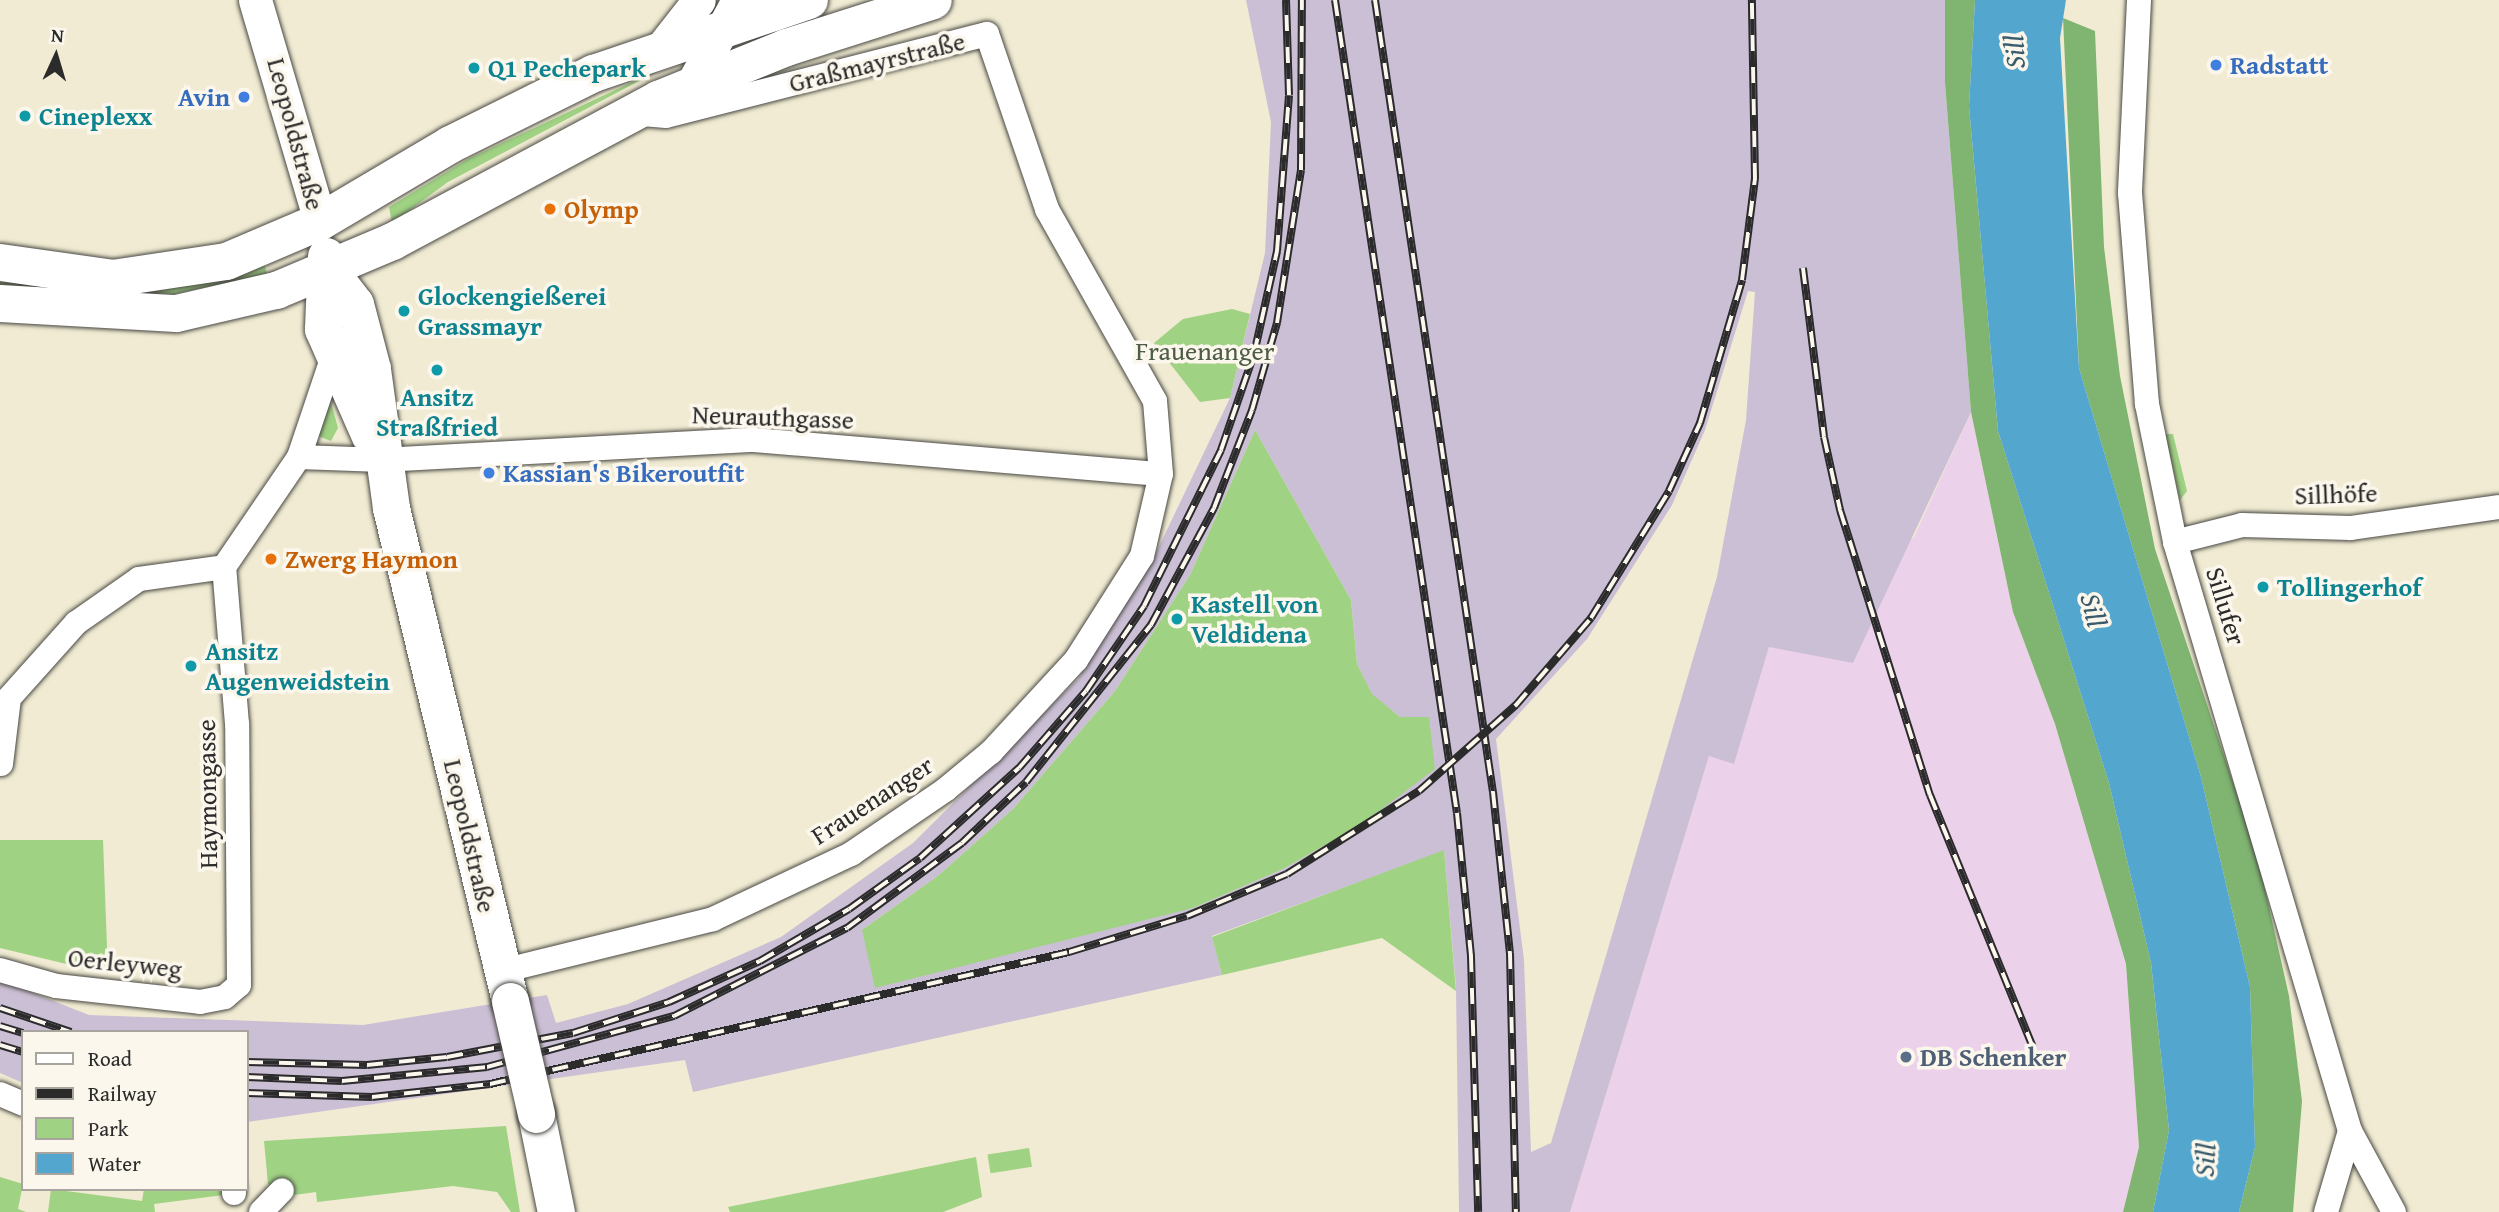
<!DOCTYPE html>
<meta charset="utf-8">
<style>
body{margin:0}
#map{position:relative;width:2499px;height:1212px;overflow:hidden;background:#f0ebd2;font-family:"Gentium Book Plus",serif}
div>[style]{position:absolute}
.built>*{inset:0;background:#ecd1ea}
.industrial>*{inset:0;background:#cbbfd5}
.green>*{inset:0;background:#9fd283;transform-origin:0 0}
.forest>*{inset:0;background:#7fb471}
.water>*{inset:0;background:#53a6ce}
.roads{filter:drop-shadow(0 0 2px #494844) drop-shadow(0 0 2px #494844)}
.street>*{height:24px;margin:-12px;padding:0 12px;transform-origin:12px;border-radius:12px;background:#fff}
.secondary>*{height:33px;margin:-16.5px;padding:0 16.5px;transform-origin:16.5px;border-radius:16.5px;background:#fff}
.primary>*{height:37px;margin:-18.5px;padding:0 18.5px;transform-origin:18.5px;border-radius:18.5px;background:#fff}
.rail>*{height:8px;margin-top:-4px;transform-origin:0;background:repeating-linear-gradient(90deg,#fbf7ec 0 16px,#2b2b2b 0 32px);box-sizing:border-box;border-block:2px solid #2b2b2b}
.bridges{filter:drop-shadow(0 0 2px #494844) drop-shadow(0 0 2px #494844)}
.primary-bridge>*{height:37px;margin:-18.5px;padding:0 18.5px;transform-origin:18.5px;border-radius:18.5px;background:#fff}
.dots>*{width:19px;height:19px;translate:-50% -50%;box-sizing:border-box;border:4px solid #fbf7ec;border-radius:50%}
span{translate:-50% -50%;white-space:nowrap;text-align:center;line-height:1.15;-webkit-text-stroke:7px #fbf7ec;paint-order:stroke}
.street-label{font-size:26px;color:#2b2b2b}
.shop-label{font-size:26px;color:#366cbe;font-weight:700}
.left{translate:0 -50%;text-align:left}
.right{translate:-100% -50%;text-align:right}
.culture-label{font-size:26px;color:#0d838f;font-weight:700}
.food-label{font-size:26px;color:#c56008;font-weight:700}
.park-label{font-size:26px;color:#4e5d45}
.service-label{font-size:26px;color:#4e5e75;font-weight:700}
.water-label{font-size:28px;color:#3b5c6c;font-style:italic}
.legend{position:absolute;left:21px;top:1030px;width:228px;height:161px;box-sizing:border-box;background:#fbf7ec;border:2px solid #a8a59f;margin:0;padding:9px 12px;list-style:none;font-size:21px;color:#2b2b2b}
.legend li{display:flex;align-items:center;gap:14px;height:35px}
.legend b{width:35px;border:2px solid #a8a59f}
.north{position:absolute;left:21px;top:21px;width:70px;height:70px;-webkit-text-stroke:5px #fbf7ec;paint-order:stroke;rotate:4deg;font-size:19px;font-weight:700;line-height:28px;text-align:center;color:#2b2b2b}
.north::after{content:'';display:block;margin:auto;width:24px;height:32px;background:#2b2b2b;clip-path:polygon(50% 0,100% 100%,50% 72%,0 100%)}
</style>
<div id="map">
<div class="built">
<i style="clip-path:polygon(1971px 412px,2013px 612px,2055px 724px,2126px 964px,2139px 1147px,2123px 1212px,1570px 1212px,1709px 756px,1734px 763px,1769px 647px,1914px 537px)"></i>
</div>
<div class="industrial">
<i style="clip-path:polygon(evenodd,1246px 0,1945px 0,1945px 83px,1971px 412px,1853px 663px,1769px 647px,1734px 764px,1709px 756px,1570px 1212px,1459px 1212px,1456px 987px,1444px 851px,1212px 936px,1222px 975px,693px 1092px,685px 1060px,247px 1122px,247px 1032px,23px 1032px,23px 1083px,0 1073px,0 980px,89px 1015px,363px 1025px,547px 995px,556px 1023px,628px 1004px,781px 937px,913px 843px,1078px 679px,1154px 557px,1230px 398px,1265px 253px,1271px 122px,1246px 0,1748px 291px,1755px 292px,1746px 420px,1717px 577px,1551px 1143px,1531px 1152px,1524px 960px,1496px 739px,1587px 639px,1672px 505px,1705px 430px,1748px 291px,1246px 0,1255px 430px,1351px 600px,1357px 664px,1372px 695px,1400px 717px,1429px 717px,1362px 824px,1283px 869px,1193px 908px,862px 930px,939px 875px,1013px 809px,1115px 691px,1190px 575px,1255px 430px)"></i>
</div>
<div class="green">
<i style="clip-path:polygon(675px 62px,448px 182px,392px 223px,389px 207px,468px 159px)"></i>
<i style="clip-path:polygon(264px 263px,267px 274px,174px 294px,0 287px,0 277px,163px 290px)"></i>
<i style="clip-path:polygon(1232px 309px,1250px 314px,1230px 398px,1200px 402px,1154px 343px,1183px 319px)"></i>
<i style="clip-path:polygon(324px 402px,331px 402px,338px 428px,331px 441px,318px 436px)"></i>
<i style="clip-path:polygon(1255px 430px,1351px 600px,1357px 664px,1372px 694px,1400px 717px,1429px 717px,1435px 769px,1362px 824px,1283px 869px,1193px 908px,875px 988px,862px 930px,939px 875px,1013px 809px,1115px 691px,1190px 575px)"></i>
<i style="clip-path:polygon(2165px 434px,2173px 434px,2187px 491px,2180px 500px)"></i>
<i style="clip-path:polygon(0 840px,103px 840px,108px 974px,0 948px)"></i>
<i style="clip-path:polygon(1444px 850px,1456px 991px,1382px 938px,1222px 975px,1212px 937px)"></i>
<i style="clip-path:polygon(506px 1126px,520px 1212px,511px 1212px,497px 1192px,453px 1186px,317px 1202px,316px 1192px,287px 1196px,268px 1184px,264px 1141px)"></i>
<i style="left:1029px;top:1148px;width:19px;height:42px;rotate:81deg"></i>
<i style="clip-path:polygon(976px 1157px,982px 1197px,943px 1212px,730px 1212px,728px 1207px)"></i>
<i style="clip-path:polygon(0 1177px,23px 1184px,18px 1209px,26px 1212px,0 1212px)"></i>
<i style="clip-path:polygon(51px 1189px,142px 1201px,144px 1189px,223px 1189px,223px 1195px,154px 1204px,155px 1212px,48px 1212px)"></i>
</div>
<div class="forest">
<i style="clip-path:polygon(1945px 0,1975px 0,1969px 106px,1998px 431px,2109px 783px,2151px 963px,2169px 1130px,2153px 1212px,2123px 1212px,2139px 1147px,2126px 964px,2055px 724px,2013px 612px,1971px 412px,1945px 83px)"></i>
<i style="clip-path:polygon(2063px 18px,2095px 31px,2104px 247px,2120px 376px,2155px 549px,2257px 854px,2289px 996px,2302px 1101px,2293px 1212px,2239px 1212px,2255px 1147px,2250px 987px,2201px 777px,2079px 368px)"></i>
</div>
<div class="water">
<i style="clip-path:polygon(1975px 0,2066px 0,2060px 38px,2079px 368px,2201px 777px,2250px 987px,2255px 1147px,2239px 1212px,2153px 1212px,2169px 1130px,2151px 963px,2109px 783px,1998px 431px,1969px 106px)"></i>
</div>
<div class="roads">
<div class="street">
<i style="left:2139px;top:0;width:193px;rotate:92.7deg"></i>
<i style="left:2130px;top:193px;width:212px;rotate:85.4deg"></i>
<i style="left:2147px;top:404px;width:141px;rotate:78.5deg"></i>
<i style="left:2175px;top:542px;width:614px;rotate:73.45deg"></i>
<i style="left:2350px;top:1131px;width:84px;rotate:106.5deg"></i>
<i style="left:299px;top:457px;width:83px;rotate:2.1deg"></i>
<i style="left:382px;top:460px;width:373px;rotate:-3.1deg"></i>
<i style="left:754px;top:440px;width:408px;rotate:4.8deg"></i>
<i style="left:2175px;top:542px;width:69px;rotate:-14.2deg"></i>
<i style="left:2242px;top:525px;width:109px;rotate:1.6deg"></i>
<i style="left:2351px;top:528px;width:149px;rotate:-8.1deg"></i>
<i style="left:1px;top:764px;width:66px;rotate:-83.1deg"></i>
<i style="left:9px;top:698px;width:101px;rotate:-48.2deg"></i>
<i style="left:76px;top:623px;width:77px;rotate:-34.9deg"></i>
<i style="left:139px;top:579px;width:86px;rotate:-8deg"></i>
<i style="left:0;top:970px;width:58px;rotate:15.9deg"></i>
<i style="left:56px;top:986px;width:145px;rotate:6.3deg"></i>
<i style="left:200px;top:1002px;width:25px;rotate:-11deg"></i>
<i style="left:225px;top:997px;width:18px;rotate:-41deg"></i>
<i style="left:239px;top:985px;width:261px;rotate:-90.4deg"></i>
<i style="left:237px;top:724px;width:158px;rotate:-94.7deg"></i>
<i style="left:224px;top:567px;width:133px;rotate:-55.7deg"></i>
<i style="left:299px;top:457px;width:107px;rotate:-71.4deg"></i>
<i style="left:502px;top:971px;width:217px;rotate:-13.8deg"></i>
<i style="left:713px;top:919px;width:153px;rotate:-25.2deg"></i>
<i style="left:851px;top:854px;width:114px;rotate:-34.2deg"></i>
<i style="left:945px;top:790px;width:60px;rotate:-39.6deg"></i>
<i style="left:991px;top:752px;width:125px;rotate:-47.3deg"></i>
<i style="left:1076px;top:660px;width:123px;rotate:-57.6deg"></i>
<i style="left:1142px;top:556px;width:84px;rotate:-77deg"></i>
<i style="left:1161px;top:474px;width:73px;rotate:-94.7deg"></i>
<i style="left:1155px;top:401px;width:220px;rotate:-119.4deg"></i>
<i style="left:1047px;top:209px;width:185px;rotate:-108.9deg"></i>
<i style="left:987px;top:34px;width:331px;rotate:165.7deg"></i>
<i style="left:666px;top:116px;width:35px;rotate:-175deg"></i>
<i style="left:0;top:1094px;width:25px;rotate:23deg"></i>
<i style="left:2350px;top:1131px;width:92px;rotate:61.5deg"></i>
<i style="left:234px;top:1189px;width:4px;rotate:90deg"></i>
<i style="left:261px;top:1212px;width:30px;rotate:-46deg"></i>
</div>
<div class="secondary">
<i style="left:255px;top:0;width:230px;rotate:73.6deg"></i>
<i style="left:663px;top:46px;width:58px;rotate:-52deg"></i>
<i style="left:691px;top:86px;width:98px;rotate:-61.3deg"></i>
</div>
<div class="primary">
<i style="left:326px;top:256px;width:73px;rotate:92.4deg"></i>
<i style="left:323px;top:329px;width:117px;rotate:66.3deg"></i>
<i style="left:0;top:262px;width:113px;rotate:8.1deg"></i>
<i style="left:112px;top:278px;width:115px;rotate:-8.5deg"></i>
<i style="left:226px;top:261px;width:102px;rotate:-23.1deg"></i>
<i style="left:320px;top:221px;width:151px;rotate:-30.6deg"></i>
<i style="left:450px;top:144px;width:160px;rotate:-26.4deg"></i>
<i style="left:593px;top:73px;width:228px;rotate:-18.7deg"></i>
<i style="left:328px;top:269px;width:44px;rotate:52.4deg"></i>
<i style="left:355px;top:304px;width:67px;rotate:75.3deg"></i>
<i style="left:372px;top:369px;width:140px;rotate:82.2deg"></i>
<i style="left:391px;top:508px;width:507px;rotate:76.43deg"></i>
<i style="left:0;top:303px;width:176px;rotate:3.3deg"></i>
<i style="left:176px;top:313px;width:103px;rotate:-13deg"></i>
<i style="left:276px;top:290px;width:126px;rotate:-22.9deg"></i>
<i style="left:392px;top:241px;width:302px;rotate:-28.1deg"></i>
<i style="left:658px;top:99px;width:138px;rotate:-22.1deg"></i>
<i style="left:786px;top:47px;width:154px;rotate:-17.7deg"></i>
<i style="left:536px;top:1114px;width:100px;rotate:78.5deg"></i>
</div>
</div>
<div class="rail">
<i style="left:1335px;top:0;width:822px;rotate:81.47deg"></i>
<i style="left:1457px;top:813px;width:144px;rotate:84.4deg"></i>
<i style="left:1471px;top:956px;width:256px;rotate:88.4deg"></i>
<i style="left:1375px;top:0;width:801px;rotate:81.53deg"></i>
<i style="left:1493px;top:792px;width:162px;rotate:84deg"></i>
<i style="left:1510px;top:953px;width:259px;rotate:88.7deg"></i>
<i style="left:1803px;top:268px;width:170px;rotate:82.9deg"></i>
<i style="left:1824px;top:437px;width:75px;rotate:77.6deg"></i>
<i style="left:1840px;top:510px;width:299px;rotate:72.5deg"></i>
<i style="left:1930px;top:795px;width:273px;rotate:67.8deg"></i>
<i style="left:0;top:1008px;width:75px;rotate:18.7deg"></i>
<i style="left:0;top:1026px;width:24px;rotate:17deg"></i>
<i style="left:0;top:1045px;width:24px;rotate:17deg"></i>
<i style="left:247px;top:1062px;width:120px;rotate:1.4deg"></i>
<i style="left:367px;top:1065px;width:80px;rotate:-5.7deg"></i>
<i style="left:447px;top:1057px;width:128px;rotate:-10.8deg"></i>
<i style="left:573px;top:1033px;width:101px;rotate:-17.9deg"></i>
<i style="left:669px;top:1002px;width:100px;rotate:-24.3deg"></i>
<i style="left:760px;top:961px;width:103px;rotate:-30.3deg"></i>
<i style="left:849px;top:909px;width:87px;rotate:-35.7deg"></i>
<i style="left:920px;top:858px;width:134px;rotate:-42.3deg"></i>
<i style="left:1019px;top:768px;width:102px;rotate:-49deg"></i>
<i style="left:1086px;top:691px;width:103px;rotate:-55.7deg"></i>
<i style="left:1144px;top:606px;width:174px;rotate:-63.7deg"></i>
<i style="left:1221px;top:450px;width:102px;rotate:-71deg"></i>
<i style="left:1254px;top:354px;width:106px;rotate:-77.4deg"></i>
<i style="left:1277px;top:251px;width:156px;rotate:-85.6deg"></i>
<i style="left:1289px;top:95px;width:95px;rotate:-91.8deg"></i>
<i style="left:247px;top:1077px;width:95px;rotate:2.4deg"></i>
<i style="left:342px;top:1081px;width:146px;rotate:-5.5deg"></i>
<i style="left:487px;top:1067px;width:194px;rotate:-15.3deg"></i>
<i style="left:674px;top:1016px;width:194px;rotate:-27deg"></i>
<i style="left:847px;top:928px;width:143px;rotate:-36.5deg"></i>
<i style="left:962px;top:843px;width:88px;rotate:-43.6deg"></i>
<i style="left:1026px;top:782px;width:201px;rotate:-51.5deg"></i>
<i style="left:1151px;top:625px;width:133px;rotate:-61.7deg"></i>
<i style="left:1214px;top:508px;width:105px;rotate:-68.8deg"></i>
<i style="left:1252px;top:410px;width:91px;rotate:-74deg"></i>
<i style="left:1277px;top:323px;width:155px;rotate:-81.1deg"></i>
<i style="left:1301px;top:170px;width:170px;rotate:-89.7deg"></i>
<i style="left:247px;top:1093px;width:125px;rotate:1.8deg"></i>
<i style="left:372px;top:1097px;width:119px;rotate:-6.3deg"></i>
<i style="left:490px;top:1084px;width:594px;rotate:-12.84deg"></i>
<i style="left:1069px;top:952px;width:123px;rotate:-17deg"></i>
<i style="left:1187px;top:916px;width:108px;rotate:-22.8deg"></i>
<i style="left:1287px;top:874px;width:156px;rotate:-32.2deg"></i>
<i style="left:1419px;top:791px;width:130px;rotate:-41.6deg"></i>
<i style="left:1516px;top:705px;width:115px;rotate:-49.2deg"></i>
<i style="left:1591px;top:618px;width:149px;rotate:-58.4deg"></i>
<i style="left:1669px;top:491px;width:75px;rotate:-65.5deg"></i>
<i style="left:1700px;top:423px;width:149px;rotate:-73.6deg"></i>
<i style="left:1742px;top:280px;width:102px;rotate:-82.7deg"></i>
<i style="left:1755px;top:179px;width:179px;rotate:-91deg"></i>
</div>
<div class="bridges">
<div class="primary-bridge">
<i style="left:510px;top:1001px;width:116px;rotate:77deg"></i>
</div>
</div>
<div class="dots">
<i style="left:2216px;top:65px;background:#3f7fe0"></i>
<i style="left:474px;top:68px;background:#0f9aa8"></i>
<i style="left:244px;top:97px;background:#3f7fe0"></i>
<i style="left:25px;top:116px;background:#0f9aa8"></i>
<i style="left:550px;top:209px;background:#e8710a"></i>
<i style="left:404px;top:311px;background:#0f9aa8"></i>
<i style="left:437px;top:370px;background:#0f9aa8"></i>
<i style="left:489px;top:473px;background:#3f7fe0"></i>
<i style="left:271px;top:559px;background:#e8710a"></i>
<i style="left:2263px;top:587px;background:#0f9aa8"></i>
<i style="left:1177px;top:619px;background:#0f9aa8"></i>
<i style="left:191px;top:666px;background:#0f9aa8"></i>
<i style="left:1906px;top:1057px;background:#5c6f8a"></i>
</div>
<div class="street-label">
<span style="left:877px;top:62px;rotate:-14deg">Graßmayrstraße</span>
<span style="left:296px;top:134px;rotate:75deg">Leopoldstraße</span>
<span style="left:773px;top:417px;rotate:2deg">Neurauthgasse</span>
<span style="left:2336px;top:494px;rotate:-2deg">Sillhöfe</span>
<span style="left:2226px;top:606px;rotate:73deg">Sillufer</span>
<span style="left:207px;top:794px;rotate:-91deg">Haymongasse</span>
<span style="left:872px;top:800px;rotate:-33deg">Frauenanger</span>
<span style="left:470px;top:836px;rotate:77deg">Leopoldstraße</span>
<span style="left:125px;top:963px;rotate:6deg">Oerleyweg</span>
</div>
<div class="shop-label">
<span class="left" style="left:2230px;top:65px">Radstatt</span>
<span class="right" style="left:230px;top:97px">Avin</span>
<span class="left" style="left:503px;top:473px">Kassian's Bikeroutfit</span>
</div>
<div class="culture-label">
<span class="left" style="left:488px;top:68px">Q1 Pechepark</span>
<span class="left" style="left:39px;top:116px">Cineplexx</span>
<span class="left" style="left:418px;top:311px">Glockengießerei<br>Grassmayr</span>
<span style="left:437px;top:412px">Ansitz<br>Straßfried</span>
<span class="left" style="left:2277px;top:587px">Tollingerhof</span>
<span class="left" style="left:1191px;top:619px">Kastell von<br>Veldidena</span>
<span class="left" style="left:205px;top:666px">Ansitz<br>Augenweidstein</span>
</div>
<div class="food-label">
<span class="left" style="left:564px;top:209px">Olymp</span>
<span class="left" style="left:285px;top:559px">Zwerg Haymon</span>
</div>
<div class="park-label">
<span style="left:1205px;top:351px">Frauenanger</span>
</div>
<div class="service-label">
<span class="left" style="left:1920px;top:1057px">DB Schenker</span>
</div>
<div class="water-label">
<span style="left:2014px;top:52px;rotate:-93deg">Sill</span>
<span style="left:2094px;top:610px;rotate:76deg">Sill</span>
<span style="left:2205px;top:1160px;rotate:-86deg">Sill</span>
</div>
<ul class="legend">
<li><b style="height:9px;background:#fff"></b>Road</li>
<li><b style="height:9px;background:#2b2b2b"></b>Railway</li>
<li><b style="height:19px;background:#9fd283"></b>Park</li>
<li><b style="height:19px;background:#53a6ce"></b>Water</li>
</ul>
<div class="north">N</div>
</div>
